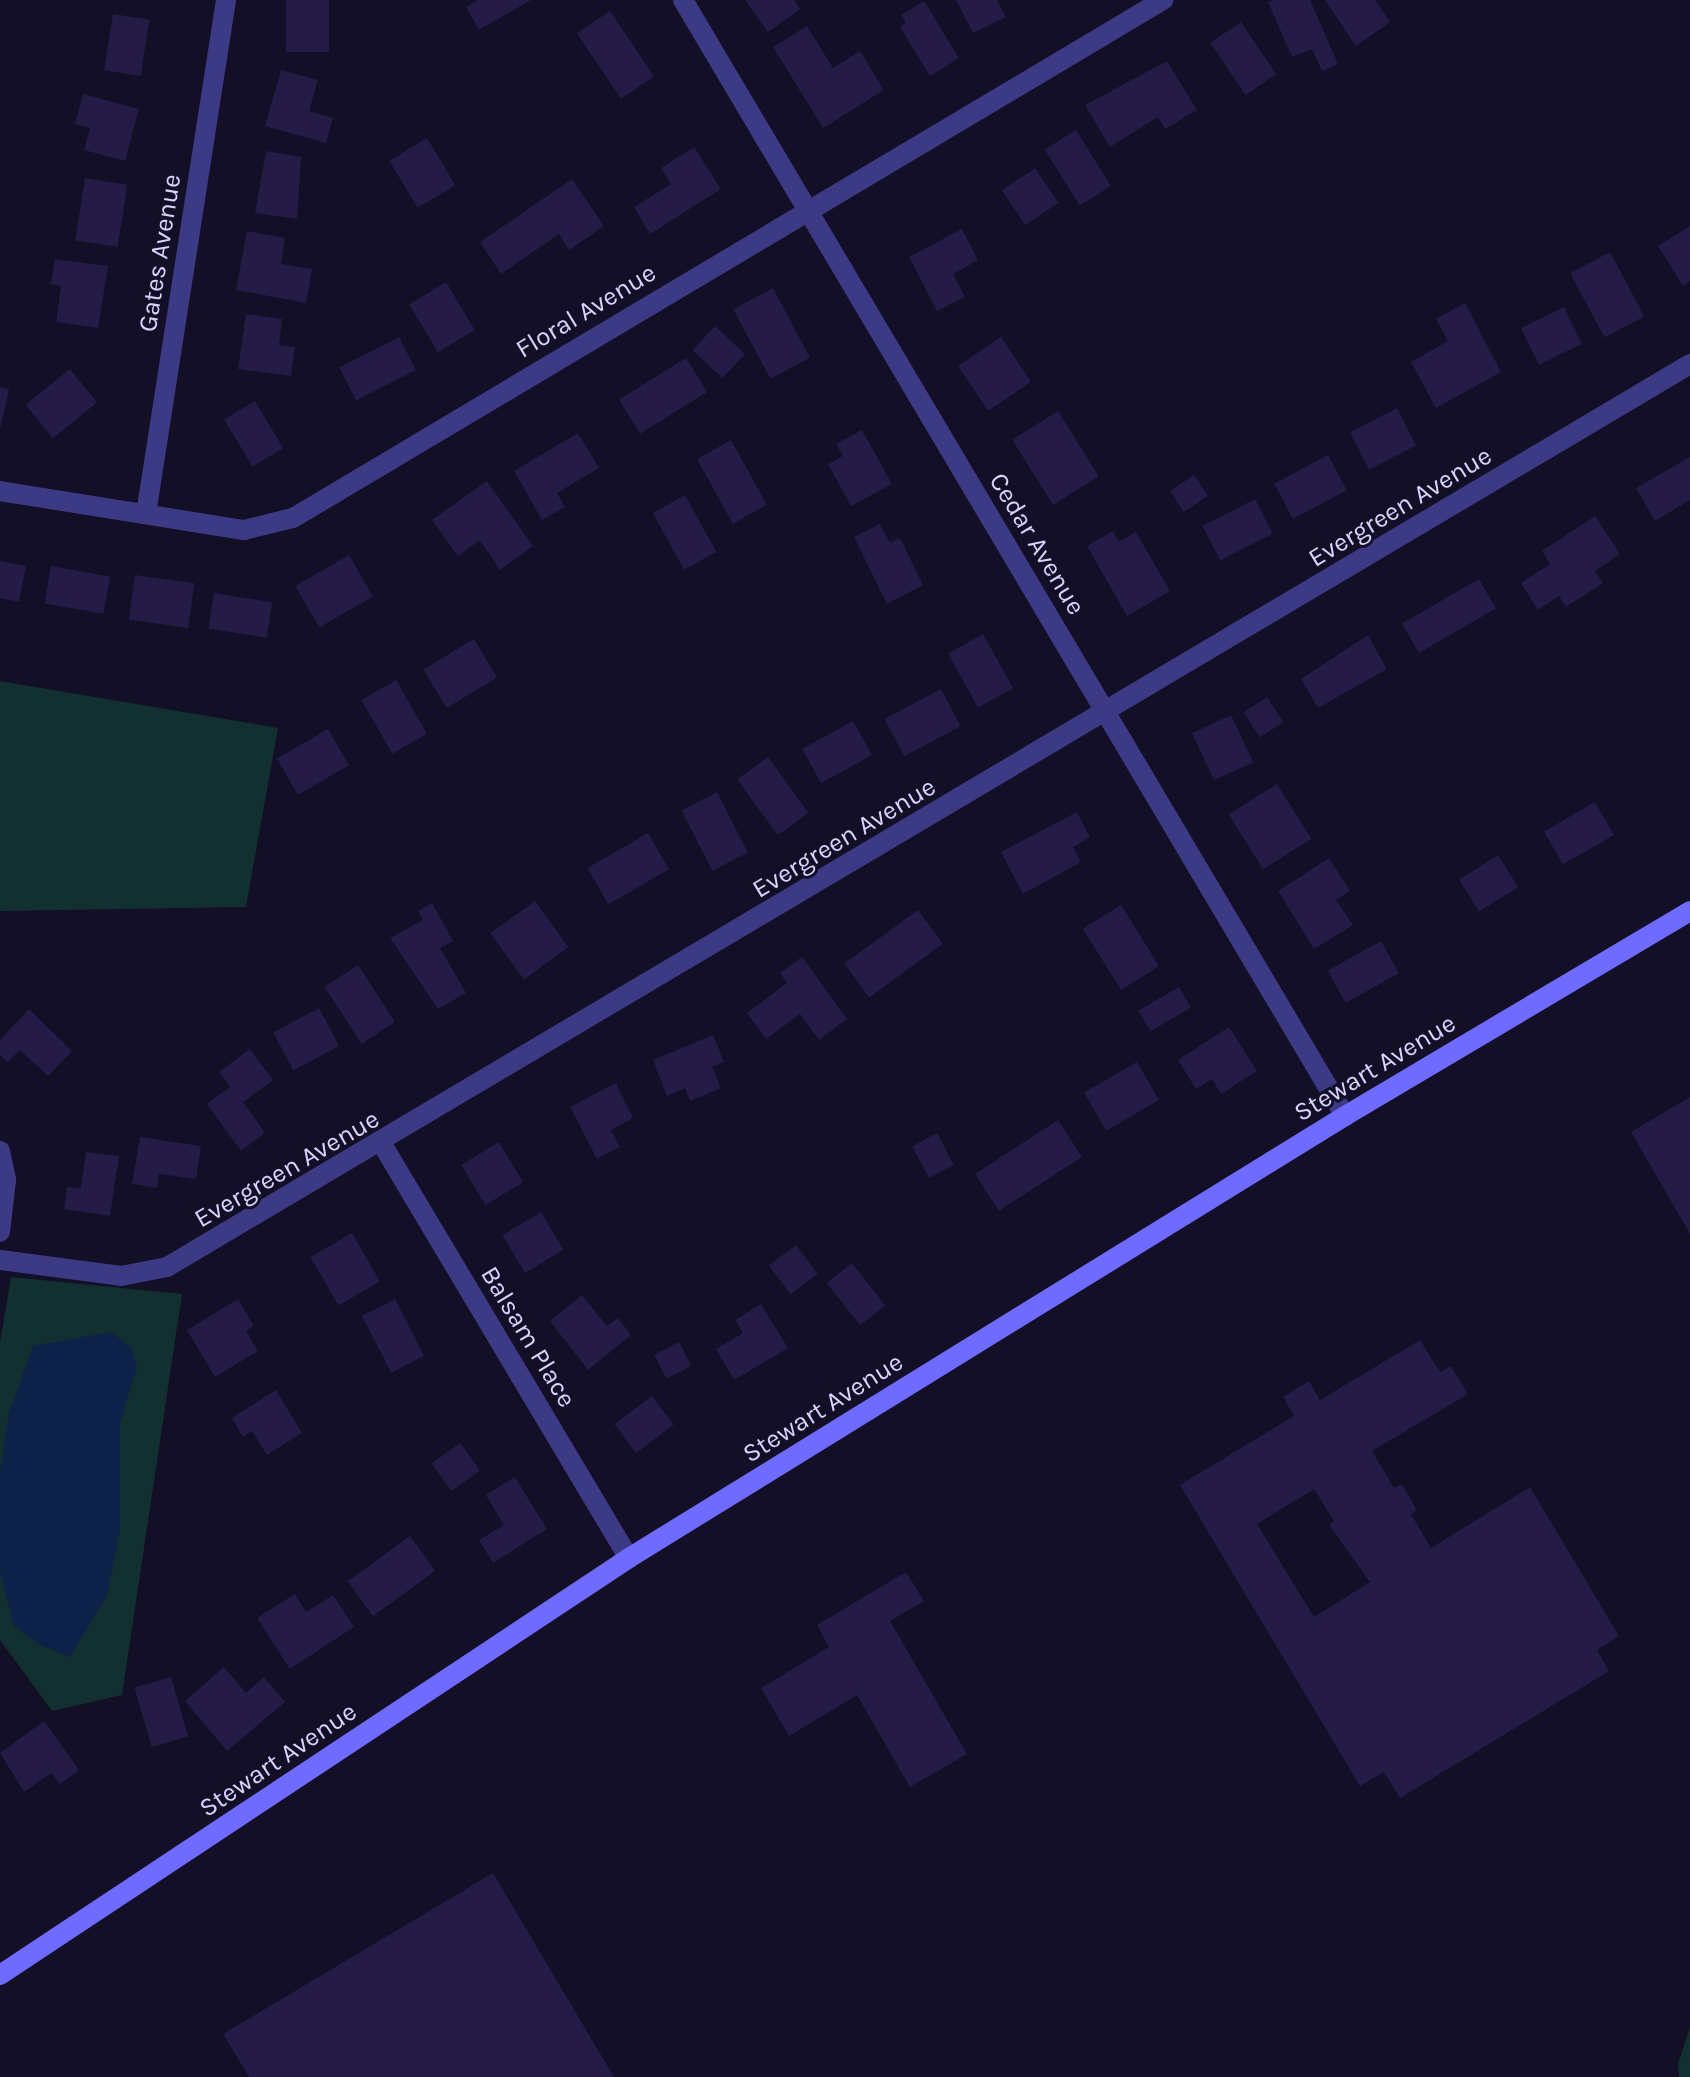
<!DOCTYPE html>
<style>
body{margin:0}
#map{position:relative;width:1690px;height:2077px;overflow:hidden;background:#130f26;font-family:Karla,sans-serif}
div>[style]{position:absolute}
.green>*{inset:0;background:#12302f}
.water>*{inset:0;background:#0c2248}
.building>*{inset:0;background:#241b47;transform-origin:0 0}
.street>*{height:20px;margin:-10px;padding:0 10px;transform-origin:10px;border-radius:10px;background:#3d3a85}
.secondary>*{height:20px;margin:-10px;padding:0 10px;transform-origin:10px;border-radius:10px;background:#6f6bff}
span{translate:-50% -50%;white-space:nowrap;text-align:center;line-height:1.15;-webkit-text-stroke:6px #130f26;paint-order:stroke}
.street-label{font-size:26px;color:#d9d4ff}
</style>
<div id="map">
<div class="green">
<i style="clip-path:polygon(0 681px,278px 728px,246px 907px,0 911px)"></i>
<i style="clip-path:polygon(11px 1277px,182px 1294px,122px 1695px,52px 1711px,0 1640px,0 1342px)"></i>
<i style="clip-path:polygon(1690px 2027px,1690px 2077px,1679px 2077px,1678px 2064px)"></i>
</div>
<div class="water">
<i style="clip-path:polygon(111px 1332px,131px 1347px,137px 1367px,120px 1423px,120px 1531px,107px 1596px,70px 1657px,40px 1645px,14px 1626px,0 1573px,0 1472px,9px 1413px,33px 1346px)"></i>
</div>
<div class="building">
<i style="left:286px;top:0;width:43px;height:52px"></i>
<i style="clip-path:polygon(478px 0,531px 0,479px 30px,466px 7px)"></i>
<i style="clip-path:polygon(745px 0,794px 0,800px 9px,768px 32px)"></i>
<i style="clip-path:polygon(956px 0,997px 0,1006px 17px,973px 33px)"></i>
<i style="clip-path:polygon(1274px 0,1310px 0,1338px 64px,1322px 71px,1312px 49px,1292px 57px,1268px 2px)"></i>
<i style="clip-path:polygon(1325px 0,1375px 0,1390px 22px,1356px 46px)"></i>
<i style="clip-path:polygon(924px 1px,959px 58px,930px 76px,900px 27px,906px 23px,901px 15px)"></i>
<i style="left:610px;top:11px;width:79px;height:40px;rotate:56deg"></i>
<i style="left:113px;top:14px;width:37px;height:57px;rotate:9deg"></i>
<i style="left:1241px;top:22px;width:63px;height:37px;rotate:56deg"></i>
<i style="clip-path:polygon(807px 26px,833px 68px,860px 51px,884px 90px,823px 128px,773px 47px)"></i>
<i style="clip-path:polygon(1167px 61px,1197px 110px,1165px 129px,1158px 117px,1110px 147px,1085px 105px)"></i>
<i style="clip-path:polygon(281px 70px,318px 80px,309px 111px,333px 118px,326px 143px,265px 126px)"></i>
<i style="clip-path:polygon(83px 94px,139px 109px,125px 161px,84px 150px,90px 128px,75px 124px)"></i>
<i style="left:1076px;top:130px;width:66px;height:37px;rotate:58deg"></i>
<i style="left:427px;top:138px;width:55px;height:44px;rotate:59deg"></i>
<i style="clip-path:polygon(694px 147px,721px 189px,650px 234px,634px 207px,671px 184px,661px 168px)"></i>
<i style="clip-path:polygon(266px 151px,301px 157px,297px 219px,255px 213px)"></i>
<i style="left:1035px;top:168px;width:42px;height:40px;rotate:56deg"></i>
<i style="left:85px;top:178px;width:43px;height:63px;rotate:9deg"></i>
<i style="clip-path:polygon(572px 179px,604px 226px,569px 250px,559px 234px,501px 274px,480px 242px)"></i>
<i style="clip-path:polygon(1690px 226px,1690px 281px,1683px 286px,1658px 246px)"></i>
<i style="clip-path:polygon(962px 229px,978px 260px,953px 274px,965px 297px,937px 311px,909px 257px)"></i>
<i style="clip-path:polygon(247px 231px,285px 238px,281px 264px,312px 269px,306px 303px,236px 290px)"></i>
<i style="left:1610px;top:252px;width:73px;height:45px;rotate:62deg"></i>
<i style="clip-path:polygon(55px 259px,108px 266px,98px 328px,56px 322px,61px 286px,51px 284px)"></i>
<i style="left:446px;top:282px;width:56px;height:43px;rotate:59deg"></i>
<i style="left:773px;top:288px;width:79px;height:45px;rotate:62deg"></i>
<i style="clip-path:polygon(1465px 303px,1501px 372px,1436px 408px,1411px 362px,1448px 341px,1436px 319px)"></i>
<i style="left:1564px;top:307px;width:41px;height:48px;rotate:64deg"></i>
<i style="clip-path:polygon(246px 314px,282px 319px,279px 345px,295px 347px,291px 376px,238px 369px)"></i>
<i style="left:715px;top:326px;width:41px;height:33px;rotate:43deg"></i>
<i style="left:399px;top:337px;width:37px;height:67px;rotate:63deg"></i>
<i style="left:1001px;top:337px;width:54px;height:52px;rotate:56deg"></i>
<i style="left:686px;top:358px;width:40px;height:79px;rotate:58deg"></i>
<i style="left:70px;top:369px;width:43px;height:57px;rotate:51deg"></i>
<i style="clip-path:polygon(0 387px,9px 389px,1px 426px,0 426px)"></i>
<i style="left:255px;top:401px;width:55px;height:36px;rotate:59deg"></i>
<i style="left:1397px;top:408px;width:42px;height:53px;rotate:63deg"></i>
<i style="left:1058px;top:411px;width:77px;height:54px;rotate:58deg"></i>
<i style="clip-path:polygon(862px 430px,892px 484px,851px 506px,828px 464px,843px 456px,836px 444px)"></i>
<i style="clip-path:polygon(578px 433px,599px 468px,557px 493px,565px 507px,542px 520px,514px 471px)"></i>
<i style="left:731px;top:440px;width:74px;height:39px;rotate:61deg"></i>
<i style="left:1328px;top:455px;width:40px;height:61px;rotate:62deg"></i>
<i style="clip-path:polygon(1690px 457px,1690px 500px,1655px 521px,1636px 488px)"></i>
<i style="left:1194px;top:475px;width:25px;height:29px;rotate:56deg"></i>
<i style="clip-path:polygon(487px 481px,533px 546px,500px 570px,480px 540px,458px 556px,432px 520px)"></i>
<i style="left:685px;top:495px;width:65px;height:37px;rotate:61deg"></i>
<i style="left:1255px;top:499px;width:39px;height:59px;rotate:63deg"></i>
<i style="clip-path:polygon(1595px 516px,1620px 554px,1595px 571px,1603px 583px,1566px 607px,1559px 596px,1538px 610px,1521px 583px,1550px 564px,1542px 551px)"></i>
<i style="clip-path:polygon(880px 524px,890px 543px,900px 538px,923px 585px,887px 604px,854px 537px)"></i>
<i style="clip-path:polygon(1113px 531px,1119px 542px,1136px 532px,1170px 591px,1127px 616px,1087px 546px)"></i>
<i style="left:349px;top:555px;width:48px;height:62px;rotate:60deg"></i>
<i style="clip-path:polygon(0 561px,26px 566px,19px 602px,0 598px)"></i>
<i style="left:51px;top:566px;width:60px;height:38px;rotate:10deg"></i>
<i style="left:135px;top:575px;width:60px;height:45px;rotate:8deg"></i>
<i style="left:1479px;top:579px;width:34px;height:89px;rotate:60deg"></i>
<i style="left:214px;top:593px;width:59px;height:36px;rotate:9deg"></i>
<i style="left:983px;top:634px;width:62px;height:40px;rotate:61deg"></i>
<i style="clip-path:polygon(1368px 635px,1387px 669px,1318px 708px,1301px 679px)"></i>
<i style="left:474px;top:639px;width:45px;height:59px;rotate:59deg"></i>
<i style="left:396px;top:680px;width:62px;height:40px;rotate:60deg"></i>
<i style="left:941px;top:689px;width:42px;height:64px;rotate:62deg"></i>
<i style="left:1267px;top:697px;width:30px;height:28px;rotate:57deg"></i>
<i style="left:1231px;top:715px;width:52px;height:43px;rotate:65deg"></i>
<i style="left:853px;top:721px;width:39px;height:58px;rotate:61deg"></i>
<i style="left:328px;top:729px;width:42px;height:59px;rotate:60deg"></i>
<i style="left:768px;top:757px;width:69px;height:38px;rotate:54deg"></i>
<i style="left:1277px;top:784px;width:65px;height:57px;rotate:58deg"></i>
<i style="left:717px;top:792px;width:68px;height:40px;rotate:63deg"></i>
<i style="left:1595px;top:802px;width:38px;height:59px;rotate:60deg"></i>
<i style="clip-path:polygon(1077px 812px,1090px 837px,1073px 847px,1081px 862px,1023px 894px,1001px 852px)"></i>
<i style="left:648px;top:833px;width:42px;height:70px;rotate:60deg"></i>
<i style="left:1498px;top:855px;width:38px;height:46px;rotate:58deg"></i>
<i style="clip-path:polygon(1329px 858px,1350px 891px,1336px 900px,1353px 925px,1314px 949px,1278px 891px)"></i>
<i style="left:535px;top:901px;width:57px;height:55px;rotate:54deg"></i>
<i style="clip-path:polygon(432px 903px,453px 941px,440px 948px,466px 993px,438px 1009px,390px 938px,423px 920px,418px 911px)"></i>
<i style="left:1121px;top:905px;width:72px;height:45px;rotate:58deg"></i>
<i style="left:918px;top:910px;width:42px;height:91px;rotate:54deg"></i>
<i style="left:1381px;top:941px;width:37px;height:61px;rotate:61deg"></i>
<i style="clip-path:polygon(802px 957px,847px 1019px,819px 1040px,800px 1014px,766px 1039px,747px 1013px,787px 983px,780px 973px)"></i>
<i style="left:358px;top:965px;width:68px;height:40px;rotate:57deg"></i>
<i style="left:1179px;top:987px;width:24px;height:47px;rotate:60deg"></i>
<i style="left:319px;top:1008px;width:43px;height:52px;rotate:62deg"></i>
<i style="clip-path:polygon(29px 1009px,72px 1051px,48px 1076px,20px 1050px,8px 1062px,0 1055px,0 1040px)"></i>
<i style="clip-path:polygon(1229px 1027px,1257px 1071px,1221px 1094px,1212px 1079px,1196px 1089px,1178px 1060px)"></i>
<i style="clip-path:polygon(713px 1035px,724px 1062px,712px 1067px,721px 1088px,690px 1101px,685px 1088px,667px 1096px,653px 1060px)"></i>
<i style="clip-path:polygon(250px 1049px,273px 1080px,243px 1102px,265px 1133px,241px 1151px,207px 1104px,230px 1087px,219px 1072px)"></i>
<i style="left:1137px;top:1062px;width:44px;height:61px;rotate:60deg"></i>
<i style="clip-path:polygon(616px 1083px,633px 1118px,611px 1130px,620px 1147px,597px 1159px,570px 1107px)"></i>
<i style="clip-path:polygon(1690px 1097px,1690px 1234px,1631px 1132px)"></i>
<i style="left:1058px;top:1120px;width:44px;height:99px;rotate:57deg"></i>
<i style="left:937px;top:1133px;width:36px;height:28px;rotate:62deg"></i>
<i style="clip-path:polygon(140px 1137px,201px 1146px,196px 1179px,159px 1174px,157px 1188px,132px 1184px)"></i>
<i style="left:499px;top:1142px;width:47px;height:44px;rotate:59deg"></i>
<i style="clip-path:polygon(86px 1152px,119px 1156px,110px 1216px,64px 1209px,67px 1187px,81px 1188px)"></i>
<i style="left:541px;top:1212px;width:44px;height:45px;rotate:59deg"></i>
<i style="left:352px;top:1233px;width:56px;height:48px;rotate:60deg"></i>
<i style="left:796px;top:1245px;width:36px;height:34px;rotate:53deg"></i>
<i style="left:852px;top:1263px;width:54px;height:32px;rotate:52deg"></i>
<i style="clip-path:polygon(582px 1295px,607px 1326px,618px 1318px,631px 1335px,588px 1370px,550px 1321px)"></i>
<i style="clip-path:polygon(238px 1299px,254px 1326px,246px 1331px,258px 1351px,215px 1377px,187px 1330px)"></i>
<i style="left:395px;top:1299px;width:64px;height:37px;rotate:63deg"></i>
<i style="clip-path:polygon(761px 1304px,788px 1348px,734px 1380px,716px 1349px,743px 1333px,735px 1320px)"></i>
<i style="clip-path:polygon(evenodd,1420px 1340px,1440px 1372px,1451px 1366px,1468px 1394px,1372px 1451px,1394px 1488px,1402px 1484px,1417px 1510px,1411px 1514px,1431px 1548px,1530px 1487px,1619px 1636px,1597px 1650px,1609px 1671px,1400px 1798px,1384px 1772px,1360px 1786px,1180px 1485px,1294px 1416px,1283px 1397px,1309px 1381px,1320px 1400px,1420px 1340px,1314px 1489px,1334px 1521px,1329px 1525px,1370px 1582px,1314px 1617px,1257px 1524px,1314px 1489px)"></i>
<i style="left:679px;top:1342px;width:27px;height:28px;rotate:63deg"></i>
<i style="clip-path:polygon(276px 1390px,302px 1433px,267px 1455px,252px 1431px,243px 1437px,232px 1418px)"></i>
<i style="left:652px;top:1396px;width:36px;height:47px;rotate:53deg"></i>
<i style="left:460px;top:1443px;width:34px;height:35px;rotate:54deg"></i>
<i style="clip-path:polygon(515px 1477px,547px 1529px,493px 1563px,479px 1540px,504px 1525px,486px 1495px)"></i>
<i style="left:410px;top:1536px;width:43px;height:77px;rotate:54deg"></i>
<i style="clip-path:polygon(906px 1572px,924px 1601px,890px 1621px,967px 1754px,910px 1787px,857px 1695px,789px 1736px,761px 1688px,829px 1647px,817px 1625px)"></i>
<i style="clip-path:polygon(295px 1594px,306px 1612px,333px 1595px,354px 1627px,290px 1669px,257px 1618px)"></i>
<i style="clip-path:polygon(224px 1667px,246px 1693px,264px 1677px,285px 1702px,227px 1751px,185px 1701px)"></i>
<i style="left:171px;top:1677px;width:62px;height:38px;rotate:74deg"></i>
<i style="clip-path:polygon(44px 1721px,79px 1770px,60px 1784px,51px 1773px,24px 1792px,0 1753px)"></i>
<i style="clip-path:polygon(493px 1873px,614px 2077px,249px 2077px,223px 2034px)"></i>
</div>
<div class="street">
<i style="left:683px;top:0;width:1298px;rotate:59.32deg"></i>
<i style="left:0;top:491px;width:247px;rotate:9.1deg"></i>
<i style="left:244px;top:530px;width:50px;rotate:-13.8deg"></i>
<i style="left:293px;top:518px;width:1013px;rotate:-30.77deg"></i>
<i style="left:146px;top:514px;width:520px;rotate:-81.15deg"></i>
<i style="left:382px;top:1144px;width:482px;rotate:59.2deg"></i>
<i style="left:0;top:1151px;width:30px;rotate:78deg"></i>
<i style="left:6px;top:1180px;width:52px;rotate:96.6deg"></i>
<i style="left:0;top:1260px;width:122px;rotate:7.5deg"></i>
<i style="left:121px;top:1276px;width:47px;rotate:-11.1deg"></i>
<i style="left:167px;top:1267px;width:1771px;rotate:-30.66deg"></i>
</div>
<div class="secondary">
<i style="left:0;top:1975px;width:755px;rotate:-33.54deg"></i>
<i style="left:629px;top:1558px;width:841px;rotate:-31.69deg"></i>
<i style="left:1345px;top:1116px;width:401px;rotate:-30.7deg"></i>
</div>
<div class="street-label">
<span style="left:160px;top:253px;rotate:-81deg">Gates Avenue</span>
<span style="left:586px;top:311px;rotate:-31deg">Floral Avenue</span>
<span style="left:1400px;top:507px;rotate:-31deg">Evergreen Avenue</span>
<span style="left:1037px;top:544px;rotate:59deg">Cedar Avenue</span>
<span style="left:844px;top:838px;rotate:-31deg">Evergreen Avenue</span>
<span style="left:1375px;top:1068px;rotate:-31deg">Stewart Avenue</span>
<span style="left:287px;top:1169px;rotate:-30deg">Evergreen Avenue</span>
<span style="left:528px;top:1337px;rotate:59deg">Balsam Place</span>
<span style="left:823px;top:1408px;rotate:-32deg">Stewart Avenue</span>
<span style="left:278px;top:1760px;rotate:-34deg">Stewart Avenue</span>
</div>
</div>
